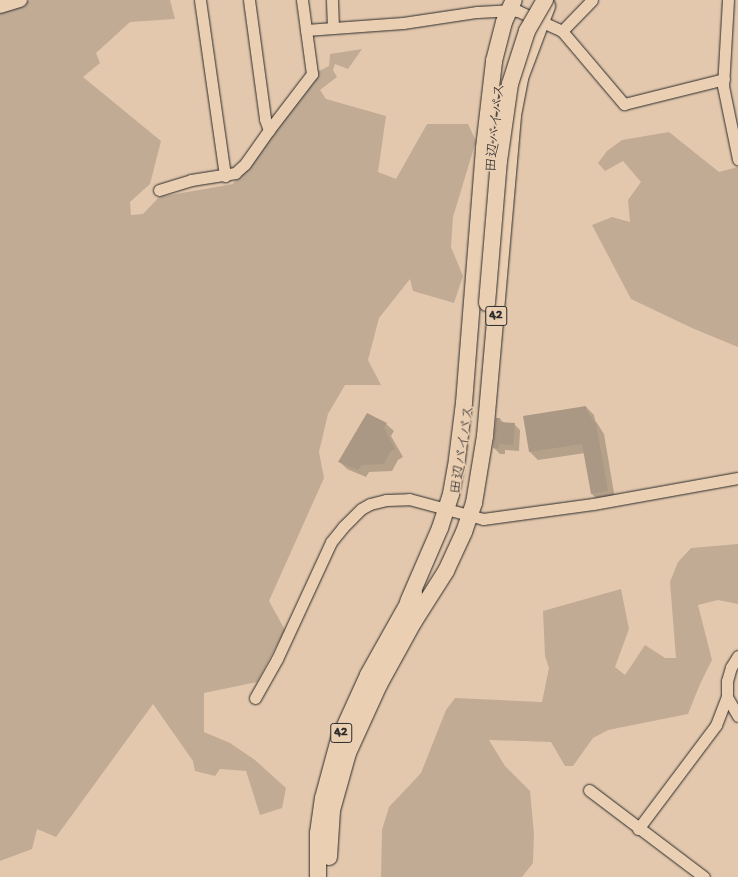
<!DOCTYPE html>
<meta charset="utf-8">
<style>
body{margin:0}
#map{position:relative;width:738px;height:877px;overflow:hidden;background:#e3c8ad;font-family:"Gochi Hand","Klee One",sans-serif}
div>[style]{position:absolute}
.green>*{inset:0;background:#c1ab95}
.shadow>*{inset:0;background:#0003}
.building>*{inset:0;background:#ab9884}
.roads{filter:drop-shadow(0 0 1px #2b2b2b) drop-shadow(0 0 1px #2b2b2b)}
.minor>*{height:11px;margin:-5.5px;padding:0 5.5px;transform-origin:5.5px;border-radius:5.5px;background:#ebcfb2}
.major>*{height:14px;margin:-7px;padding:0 7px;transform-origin:7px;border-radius:7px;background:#ebcfb2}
.highway>*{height:16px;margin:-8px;padding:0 8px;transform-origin:8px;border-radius:8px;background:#ebcfb2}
.bridges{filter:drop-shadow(0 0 1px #2b2b2b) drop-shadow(0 0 1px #2b2b2b)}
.highway-bridge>*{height:16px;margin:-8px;padding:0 8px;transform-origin:8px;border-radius:8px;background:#ebcfb2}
span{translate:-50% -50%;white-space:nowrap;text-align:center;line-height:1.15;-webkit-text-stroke:3.5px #ebcfb2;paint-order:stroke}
.shield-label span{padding:1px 3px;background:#ebcfb2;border:1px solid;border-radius:3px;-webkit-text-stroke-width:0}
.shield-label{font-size:14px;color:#2b2b2b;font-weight:700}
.street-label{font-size:15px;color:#2b2b2b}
</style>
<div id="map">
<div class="green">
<i style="clip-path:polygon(31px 0,170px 0,175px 19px,130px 22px,96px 53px,100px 63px,83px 77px,161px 141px,150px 184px,130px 202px,131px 215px,143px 214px,159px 197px,233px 184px,274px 129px,304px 94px,317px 72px,329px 66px,330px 54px,362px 49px,348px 69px,335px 64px,333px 70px,337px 77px,320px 90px,326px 99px,386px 116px,378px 172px,396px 179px,427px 124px,468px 124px,476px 141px,453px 217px,451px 247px,463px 276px,454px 303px,413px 291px,410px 279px,379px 318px,368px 360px,381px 385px,345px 385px,328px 414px,319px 452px,324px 478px,269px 601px,285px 630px,257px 682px,204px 693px,204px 732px,230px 743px,255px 760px,286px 788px,282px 808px,260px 815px,246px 771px,220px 769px,215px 776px,195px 771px,193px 761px,153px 704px,56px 837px,37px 829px,32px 849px,0 861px,0 10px)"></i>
<i style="clip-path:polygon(669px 132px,719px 172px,738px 167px,738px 347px,692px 328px,631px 299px,592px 225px,612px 217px,630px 222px,628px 200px,641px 182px,623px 161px,605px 171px,598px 163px,607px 151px,622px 140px)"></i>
<i style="clip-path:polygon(738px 544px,738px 604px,718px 600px,698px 605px,712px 660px,700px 684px,688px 714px,608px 730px,593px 738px,573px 766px,565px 766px,551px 742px,489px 740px,505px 766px,530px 791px,534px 834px,533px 863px,522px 877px,381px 877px,382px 830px,389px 807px,421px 773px,446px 710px,455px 698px,542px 702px,549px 668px,545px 656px,543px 611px,621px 589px,629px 629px,615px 667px,625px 675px,645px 645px,665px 658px,676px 658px,670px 582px,678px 562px,691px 548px)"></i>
</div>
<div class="shadow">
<i style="clip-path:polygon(586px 407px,594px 415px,595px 420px,604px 434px,615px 499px,600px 502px,592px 494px,585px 453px,538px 460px,530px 452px,524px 417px)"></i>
<i style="clip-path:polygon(500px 419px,504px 423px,514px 424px,520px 430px,519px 451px,505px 450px,505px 454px,500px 454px,494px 448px)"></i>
<i style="clip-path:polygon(386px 424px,394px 431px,391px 436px,403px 457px,398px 460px,392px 471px,369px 472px,366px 477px,347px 469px,339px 461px)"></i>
</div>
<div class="building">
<i style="clip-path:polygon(586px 406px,587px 411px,596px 424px,608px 491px,591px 494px,582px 444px,529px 452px,523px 416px)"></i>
<i style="clip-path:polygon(367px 413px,387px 423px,384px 428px,395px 449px,390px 452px,384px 464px,362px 465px,358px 470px,338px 462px)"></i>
<i style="clip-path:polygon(496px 418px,500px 418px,500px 422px,515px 423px,513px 445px,499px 444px,499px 449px,493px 448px)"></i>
</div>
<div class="roads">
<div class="minor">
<i style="left:200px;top:0;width:178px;rotate:81.9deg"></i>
<i style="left:249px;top:0;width:120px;rotate:82.3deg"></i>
<i style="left:265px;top:119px;width:12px;rotate:70deg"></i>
<i style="left:332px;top:0;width:28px;rotate:88deg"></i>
<i style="left:728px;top:0;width:86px;rotate:93.3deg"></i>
<i style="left:723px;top:86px;width:75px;rotate:78.4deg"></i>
<i style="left:306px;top:30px;width:97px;rotate:-4.1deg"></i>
<i style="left:403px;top:23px;width:75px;rotate:-8.5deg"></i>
<i style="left:477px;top:12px;width:33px;rotate:-3deg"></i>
<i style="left:510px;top:10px;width:8px;rotate:7deg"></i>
<i style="left:518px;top:11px;width:48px;rotate:24.4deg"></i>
<i style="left:562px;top:31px;width:96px;rotate:49.7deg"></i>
<i style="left:624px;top:104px;width:103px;rotate:-14deg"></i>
<i style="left:562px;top:31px;width:43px;rotate:-45.9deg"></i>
<i style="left:159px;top:190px;width:34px;rotate:-17deg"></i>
<i style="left:191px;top:180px;width:45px;rotate:-9deg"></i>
<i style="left:235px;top:173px;width:13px;rotate:-42deg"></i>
<i style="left:245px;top:164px;width:42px;rotate:-54.8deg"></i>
<i style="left:269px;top:130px;width:71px;rotate:-52.5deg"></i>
<i style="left:312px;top:74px;width:75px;rotate:-97.7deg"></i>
<i style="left:738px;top:656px;width:13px;rotate:122deg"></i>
<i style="left:731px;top:667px;width:15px;rotate:106deg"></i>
<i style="left:727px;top:681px;width:16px;rotate:90deg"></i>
<i style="left:727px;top:697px;width:22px;rotate:60deg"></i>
<i style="left:255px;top:698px;width:45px;rotate:-60.6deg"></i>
<i style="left:277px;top:659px;width:129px;rotate:-65.2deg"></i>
<i style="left:331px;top:542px;width:19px;rotate:-51deg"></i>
<i style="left:343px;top:527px;width:25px;rotate:-45deg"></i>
<i style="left:361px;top:509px;width:10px;rotate:-29deg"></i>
<i style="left:370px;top:504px;width:16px;rotate:-14deg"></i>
<i style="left:386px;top:500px;width:23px;rotate:-2deg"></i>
<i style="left:409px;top:499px;width:77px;rotate:15.1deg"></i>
<i style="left:483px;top:519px;width:111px;rotate:-7.8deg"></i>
<i style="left:593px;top:504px;width:147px;rotate:-10.2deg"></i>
<i style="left:589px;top:790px;width:144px;rotate:37.1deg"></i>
<i style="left:638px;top:829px;width:130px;rotate:-53.1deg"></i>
<i style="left:716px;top:725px;width:30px;rotate:-69deg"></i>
</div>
<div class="major">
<i style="left:0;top:6px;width:21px;rotate:-17deg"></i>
</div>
<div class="highway">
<i style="left:408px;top:602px;width:81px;rotate:-66.6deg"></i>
<i style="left:440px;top:528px;width:36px;rotate:-72deg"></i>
<i style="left:451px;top:494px;width:27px;rotate:-80deg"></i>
<i style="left:456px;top:467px;width:64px;rotate:-82.9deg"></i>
<i style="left:464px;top:403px;width:256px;rotate:-85.5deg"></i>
<i style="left:484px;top:148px;width:88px;rotate:-83.4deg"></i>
<i style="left:494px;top:61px;width:40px;rotate:-75.6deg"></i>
<i style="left:504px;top:22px;width:24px;rotate:-66deg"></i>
<i style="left:413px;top:623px;width:62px;rotate:-57.6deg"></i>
<i style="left:446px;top:571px;width:43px;rotate:-65.2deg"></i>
<i style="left:464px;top:532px;width:31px;rotate:-71deg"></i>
<i style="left:474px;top:503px;width:68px;rotate:-80.7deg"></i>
<i style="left:485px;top:436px;width:322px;rotate:-85deg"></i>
<i style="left:513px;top:115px;width:38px;rotate:-79deg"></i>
<i style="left:520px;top:78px;width:77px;rotate:-69.4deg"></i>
<i style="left:329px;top:857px;width:47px;rotate:-86.3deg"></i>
<i style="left:332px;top:810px;width:59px;rotate:-74.3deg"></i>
<i style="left:348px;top:753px;width:75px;rotate:-65.5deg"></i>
<i style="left:379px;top:685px;width:81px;rotate:-61.2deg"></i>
<i style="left:318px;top:877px;width:44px;rotate:-90deg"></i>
<i style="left:318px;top:833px;width:35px;rotate:-82deg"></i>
<i style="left:323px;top:798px;width:61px;rotate:-74.8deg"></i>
<i style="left:339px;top:739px;width:70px;rotate:-65.6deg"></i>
<i style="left:368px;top:675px;width:94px;rotate:-60.7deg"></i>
</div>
</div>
<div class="bridges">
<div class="highway-bridge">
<i style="left:487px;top:303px;width:143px;rotate:-85.2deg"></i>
<i style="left:499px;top:161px;width:78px;rotate:-81.9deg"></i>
<i style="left:510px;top:84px;width:56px;rotate:-72.2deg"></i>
<i style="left:527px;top:31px;width:36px;rotate:-60deg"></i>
</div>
</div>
<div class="shield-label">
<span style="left:496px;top:316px">42</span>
<span style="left:341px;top:733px">42</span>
</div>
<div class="street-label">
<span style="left:497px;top:128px;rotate:-84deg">田辺バイパス</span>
<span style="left:464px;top:450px;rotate:-81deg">田辺バイパス</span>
</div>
</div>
